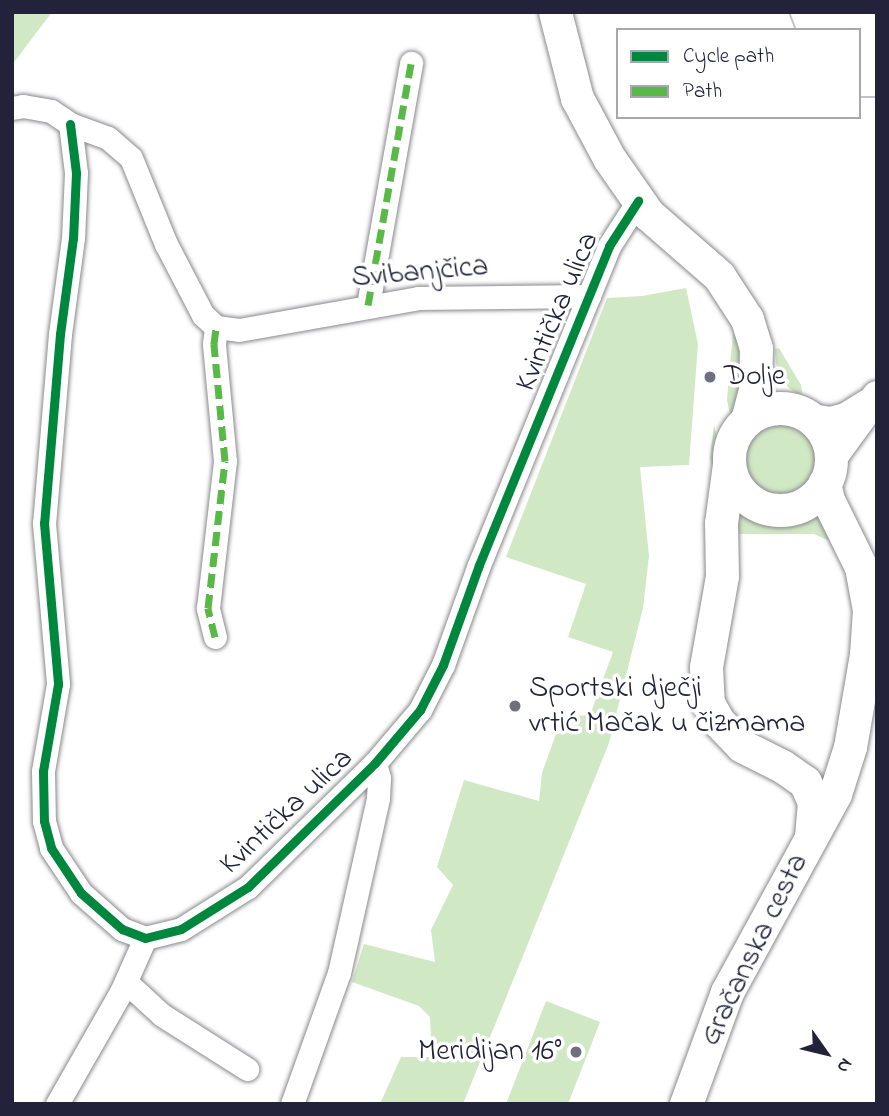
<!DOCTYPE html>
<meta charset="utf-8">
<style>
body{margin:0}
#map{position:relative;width:889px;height:1116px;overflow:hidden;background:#fff;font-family:"Indie Flower",sans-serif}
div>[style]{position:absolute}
.green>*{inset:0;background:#d1e8c4}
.round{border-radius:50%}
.roads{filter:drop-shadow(0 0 2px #8a8a8f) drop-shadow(0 0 2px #8a8a8f)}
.minor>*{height:23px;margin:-11.5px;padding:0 11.5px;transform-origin:11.5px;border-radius:11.5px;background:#fff}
.tertiary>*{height:30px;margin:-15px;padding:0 15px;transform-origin:15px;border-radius:15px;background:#fff}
.secondary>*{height:33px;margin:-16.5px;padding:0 16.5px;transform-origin:16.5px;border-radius:16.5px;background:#fff}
.secondary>.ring{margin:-16.5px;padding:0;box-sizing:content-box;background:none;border:33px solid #fff;border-radius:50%}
.tram>*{height:2px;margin:-1px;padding:0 1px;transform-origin:1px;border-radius:1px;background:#c2c2c4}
.quiet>*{height:7px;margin-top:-3.5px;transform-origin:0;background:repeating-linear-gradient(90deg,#58b947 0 14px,transparent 0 21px)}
.cycleway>*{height:9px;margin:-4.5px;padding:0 4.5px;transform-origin:4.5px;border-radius:4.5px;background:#00873e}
.dots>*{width:19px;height:19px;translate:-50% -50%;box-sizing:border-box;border:4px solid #fff;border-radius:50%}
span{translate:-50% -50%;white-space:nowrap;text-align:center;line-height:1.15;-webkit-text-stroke:7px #fff;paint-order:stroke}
.street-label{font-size:30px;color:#22223b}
.poi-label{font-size:30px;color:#22223b}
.left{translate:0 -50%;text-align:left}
.right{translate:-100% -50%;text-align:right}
.frame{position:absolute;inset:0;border:14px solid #22223b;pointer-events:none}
.legend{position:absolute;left:616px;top:28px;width:245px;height:91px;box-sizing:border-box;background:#fff;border:2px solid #a7a7b1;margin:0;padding:9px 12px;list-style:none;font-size:21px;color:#22223b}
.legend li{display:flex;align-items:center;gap:14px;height:35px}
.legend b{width:35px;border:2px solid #a7a7b1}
.north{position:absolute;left:791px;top:1018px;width:70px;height:70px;-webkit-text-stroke:5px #fff;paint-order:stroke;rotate:124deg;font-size:19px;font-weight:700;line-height:28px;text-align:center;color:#22223b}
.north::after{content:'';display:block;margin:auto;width:24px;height:32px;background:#22223b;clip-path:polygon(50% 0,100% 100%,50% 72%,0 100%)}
</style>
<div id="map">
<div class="green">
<i style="clip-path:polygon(12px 12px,52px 12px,12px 65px)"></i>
<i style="clip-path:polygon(686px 288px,698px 344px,689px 465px,640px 467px,649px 556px,643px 608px,609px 743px,463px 1104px,380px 1104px,401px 1057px,432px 1057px,430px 1017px,419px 1006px,352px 982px,364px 944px,435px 962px,431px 930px,453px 885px,437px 867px,464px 780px,539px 801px,542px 773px,562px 717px,590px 715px,613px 652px,568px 637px,586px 584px,506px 557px,607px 298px,642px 296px)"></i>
<i style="clip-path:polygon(738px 332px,744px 376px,731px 419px,727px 400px,729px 374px,733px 334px)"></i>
<i style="clip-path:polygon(779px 348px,801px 385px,803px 400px,787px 386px,776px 364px,775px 349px)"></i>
<i class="round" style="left:744px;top:422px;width:72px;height:72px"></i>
<i style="clip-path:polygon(714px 425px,720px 450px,716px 482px,710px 458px)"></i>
<i style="clip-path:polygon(732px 499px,771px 520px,802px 517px,818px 507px,832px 542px,814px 534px,731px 534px)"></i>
<i style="clip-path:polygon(546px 1001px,600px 1022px,568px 1104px,506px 1104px)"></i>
</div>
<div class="roads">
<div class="minor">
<i style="left:12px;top:108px;width:11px;rotate:-10deg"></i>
<i style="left:23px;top:106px;width:28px;rotate:10deg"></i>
<i style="left:51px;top:111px;width:23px;rotate:34deg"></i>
<i style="left:70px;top:124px;width:40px;rotate:20.2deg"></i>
<i style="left:108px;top:138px;width:30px;rotate:41deg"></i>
<i style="left:131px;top:158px;width:93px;rotate:67.9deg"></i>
<i style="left:166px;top:244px;width:80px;rotate:62.5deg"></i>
<i style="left:203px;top:315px;width:18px;rotate:43deg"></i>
<i style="left:216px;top:327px;width:23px;rotate:7deg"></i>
<i style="left:239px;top:330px;width:182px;rotate:-10.1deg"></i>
<i style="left:418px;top:298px;width:171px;rotate:-0.7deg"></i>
<i style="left:70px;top:124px;width:49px;rotate:83deg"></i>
<i style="left:76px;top:173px;width:65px;rotate:92.6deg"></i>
<i style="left:73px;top:238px;width:97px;rotate:97.7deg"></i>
<i style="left:60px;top:334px;width:190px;rotate:94.8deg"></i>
<i style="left:44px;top:523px;width:162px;rotate:85deg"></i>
<i style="left:58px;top:684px;width:88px;rotate:99.8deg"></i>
<i style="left:43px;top:771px;width:50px;rotate:88.9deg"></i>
<i style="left:44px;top:821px;width:28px;rotate:75deg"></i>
<i style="left:51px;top:848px;width:54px;rotate:56.3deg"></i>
<i style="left:81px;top:893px;width:55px;rotate:41.3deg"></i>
<i style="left:122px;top:929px;width:25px;rotate:21deg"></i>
<i style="left:145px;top:938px;width:37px;rotate:-14deg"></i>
<i style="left:181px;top:929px;width:79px;rotate:-32.1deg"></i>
<i style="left:248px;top:887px;width:177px;rotate:-44.3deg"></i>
<i style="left:375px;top:763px;width:70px;rotate:-49.7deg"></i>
<i style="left:420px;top:710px;width:51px;rotate:-62.9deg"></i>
<i style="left:443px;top:665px;width:106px;rotate:-70.2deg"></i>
<i style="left:479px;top:565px;width:344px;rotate:-67.8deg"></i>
<i style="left:609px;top:246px;width:54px;rotate:-57.2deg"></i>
<i style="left:368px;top:305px;width:246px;rotate:-79.9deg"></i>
<i style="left:215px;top:637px;width:30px;rotate:-104deg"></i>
<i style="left:208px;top:608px;width:148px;rotate:-83.4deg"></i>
<i style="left:225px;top:461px;width:118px;rotate:-95.4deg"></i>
<i style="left:214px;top:344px;width:17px;rotate:-83deg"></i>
<i style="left:126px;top:982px;width:49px;rotate:42.5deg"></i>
<i style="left:162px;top:1015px;width:101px;rotate:32.4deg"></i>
<i style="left:57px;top:1104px;width:129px;rotate:-60.3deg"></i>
<i style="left:121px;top:992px;width:59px;rotate:-66deg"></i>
<i style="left:292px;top:1104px;width:139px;rotate:-70.3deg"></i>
<i style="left:339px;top:973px;width:179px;rotate:-77.4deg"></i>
<i style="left:378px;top:798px;width:20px;rotate:-87deg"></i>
<i style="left:379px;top:778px;width:16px;rotate:-105deg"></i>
</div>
<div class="tertiary">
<i style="left:812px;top:419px;width:19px;rotate:9deg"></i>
<i style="left:831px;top:422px;width:16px;rotate:-15deg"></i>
<i style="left:846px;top:418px;width:26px;rotate:-32deg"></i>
<i style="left:831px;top:459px;width:78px;rotate:-53.9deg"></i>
</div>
<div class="secondary">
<i style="left:555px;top:12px;width:89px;rotate:75.7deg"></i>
<i style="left:577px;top:98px;width:68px;rotate:61.9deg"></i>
<i style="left:609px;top:158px;width:68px;rotate:55.1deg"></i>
<i style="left:648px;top:214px;width:94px;rotate:41.1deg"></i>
<i style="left:719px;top:276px;width:51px;rotate:56.9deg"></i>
<i style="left:747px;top:319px;width:30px;rotate:73deg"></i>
<i style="left:756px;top:348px;width:42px;rotate:91.4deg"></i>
<i style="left:755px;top:390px;width:31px;rotate:105deg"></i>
<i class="ring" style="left:729px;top:408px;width:69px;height:69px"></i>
<i style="left:729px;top:464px;width:60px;rotate:97.7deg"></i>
<i style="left:721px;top:523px;width:53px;rotate:88.9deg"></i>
<i style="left:722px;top:576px;width:92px;rotate:100deg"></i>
<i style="left:706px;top:667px;width:36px;rotate:87deg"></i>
<i style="left:708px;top:703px;width:21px;rotate:61deg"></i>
<i style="left:718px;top:721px;width:35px;rotate:46deg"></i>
<i style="left:742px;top:746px;width:45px;rotate:26.6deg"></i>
<i style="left:782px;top:766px;width:28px;rotate:35deg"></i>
<i style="left:805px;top:782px;width:22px;rotate:66deg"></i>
<i style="left:814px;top:802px;width:32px;rotate:95deg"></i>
<i style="left:686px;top:1104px;width:119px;rotate:-69.9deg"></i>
<i style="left:727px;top:992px;width:226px;rotate:-61.4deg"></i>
<i style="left:835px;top:794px;width:49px;rotate:-72.3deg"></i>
<i style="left:850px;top:747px;width:94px;rotate:-80.2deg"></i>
<i style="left:866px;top:654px;width:44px;rotate:-86.1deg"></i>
<i style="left:869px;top:610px;width:44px;rotate:-100.5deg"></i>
<i style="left:861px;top:567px;width:75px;rotate:-116.2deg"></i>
<i style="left:828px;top:500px;width:17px;rotate:-103deg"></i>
</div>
</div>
<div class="tram">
<i style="left:789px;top:12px;width:19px;rotate:69deg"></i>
<i style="left:859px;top:97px;width:18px"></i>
</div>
<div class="quiet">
<i style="left:368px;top:305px;width:246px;rotate:-79.9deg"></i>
<i style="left:215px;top:637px;width:30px;rotate:-104deg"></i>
<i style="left:208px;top:608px;width:148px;rotate:-83.4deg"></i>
<i style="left:225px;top:461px;width:118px;rotate:-95.4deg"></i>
<i style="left:214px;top:344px;width:17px;rotate:-83deg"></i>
</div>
<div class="cycleway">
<i style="left:70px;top:124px;width:49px;rotate:83deg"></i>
<i style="left:76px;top:173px;width:65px;rotate:92.6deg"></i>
<i style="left:73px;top:238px;width:97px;rotate:97.7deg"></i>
<i style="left:60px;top:334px;width:190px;rotate:94.8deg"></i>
<i style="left:44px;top:523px;width:162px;rotate:85deg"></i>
<i style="left:58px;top:684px;width:88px;rotate:99.8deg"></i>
<i style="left:43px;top:771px;width:50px;rotate:88.9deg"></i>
<i style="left:44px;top:821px;width:28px;rotate:75deg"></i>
<i style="left:51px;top:848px;width:54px;rotate:56.3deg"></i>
<i style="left:81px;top:893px;width:55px;rotate:41.3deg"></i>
<i style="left:122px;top:929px;width:25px;rotate:21deg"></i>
<i style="left:145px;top:938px;width:37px;rotate:-14deg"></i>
<i style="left:181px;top:929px;width:79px;rotate:-32.1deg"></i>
<i style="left:248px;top:887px;width:177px;rotate:-44.3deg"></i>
<i style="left:375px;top:763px;width:70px;rotate:-49.7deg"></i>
<i style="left:420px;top:710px;width:51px;rotate:-62.9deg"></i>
<i style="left:443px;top:665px;width:106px;rotate:-70.2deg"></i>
<i style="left:479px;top:565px;width:344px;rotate:-67.8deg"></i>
<i style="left:609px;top:246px;width:54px;rotate:-57.2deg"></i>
</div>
<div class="dots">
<i style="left:710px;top:377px;background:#6f6f80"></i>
<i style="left:515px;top:706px;background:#6f6f80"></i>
<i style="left:576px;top:1052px;background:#6f6f80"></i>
</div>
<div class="street-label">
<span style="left:420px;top:273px;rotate:-5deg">Svibanjčica</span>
<span style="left:558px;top:312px;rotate:-67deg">Kvintička ulica</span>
<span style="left:287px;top:812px;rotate:-43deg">Kvintička ulica</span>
<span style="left:755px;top:950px;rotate:-64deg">Gračanska cesta</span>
</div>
<div class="poi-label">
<span class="left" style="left:724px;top:377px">Dolje</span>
<span class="left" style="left:529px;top:706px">Sportski dječji<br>vrtić Mačak u čizmama</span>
<span class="right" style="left:562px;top:1052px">Meridijan 16°</span>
</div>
<div class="frame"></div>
<ul class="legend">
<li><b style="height:9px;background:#00873e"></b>Cycle path</li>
<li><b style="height:9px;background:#58b947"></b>Path</li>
</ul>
<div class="north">N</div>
</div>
